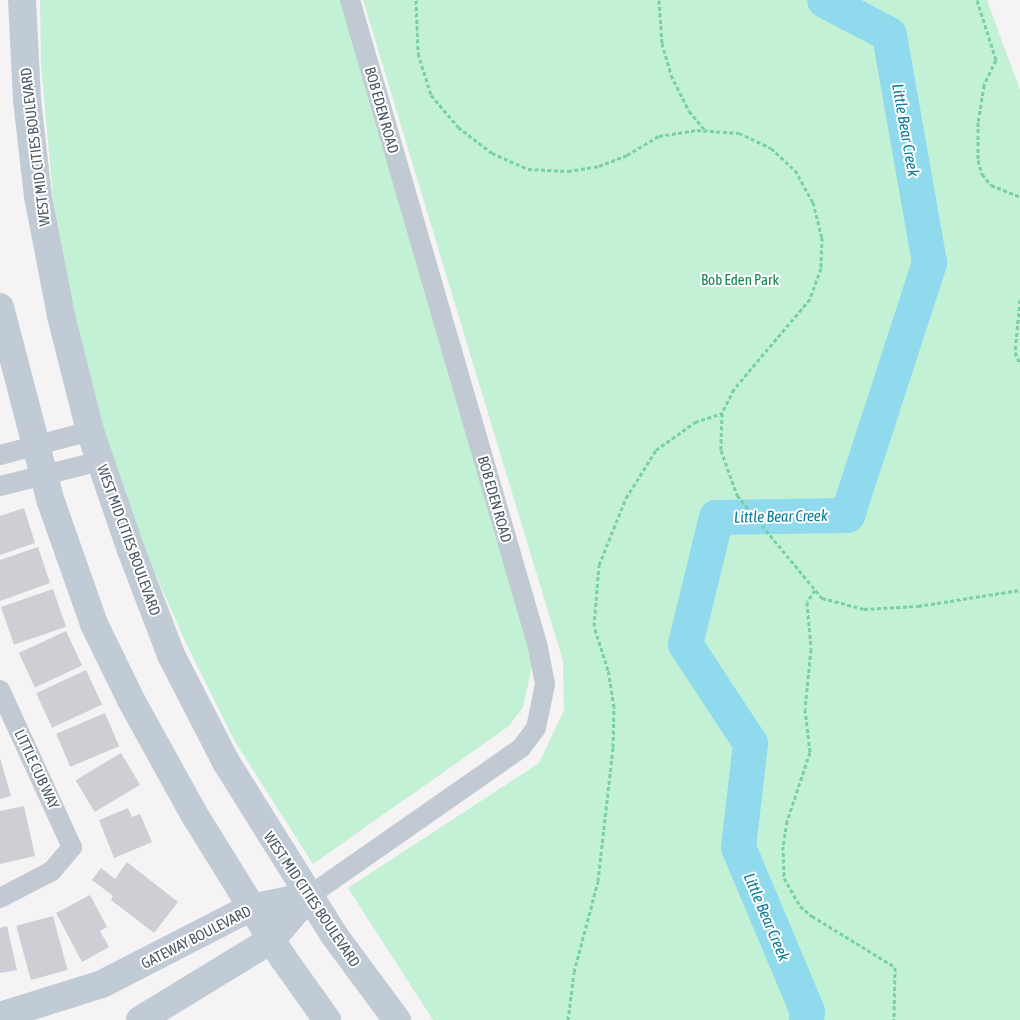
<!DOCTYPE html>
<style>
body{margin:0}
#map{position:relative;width:1020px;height:1020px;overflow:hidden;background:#f5f3f3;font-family:"Asap Condensed",sans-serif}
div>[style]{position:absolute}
.green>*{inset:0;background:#c3f1d5}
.river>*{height:35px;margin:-17.5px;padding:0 17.5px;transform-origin:17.5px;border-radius:17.5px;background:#90daee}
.building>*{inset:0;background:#cdcfd5;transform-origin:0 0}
.path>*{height:3px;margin-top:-1.5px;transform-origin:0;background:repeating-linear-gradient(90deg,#7ad0a6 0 4px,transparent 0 6.5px)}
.street>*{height:20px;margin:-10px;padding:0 10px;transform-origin:10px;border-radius:10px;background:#c1cad2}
.secondary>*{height:28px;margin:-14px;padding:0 14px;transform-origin:14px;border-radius:14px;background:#c1cbd6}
span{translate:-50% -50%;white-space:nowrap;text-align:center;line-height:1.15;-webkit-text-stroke:4px #fff;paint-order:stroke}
.street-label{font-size:15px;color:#4a5661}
.park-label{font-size:15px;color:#17864f}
.water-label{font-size:16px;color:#0c7c9b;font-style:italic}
</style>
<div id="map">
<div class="green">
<i style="clip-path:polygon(40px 0,342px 0,526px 630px,532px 666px,523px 707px,509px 726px,313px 864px,234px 740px,185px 641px,139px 537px,109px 450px,74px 313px,53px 197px,41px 65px)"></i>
<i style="clip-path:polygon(363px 0,987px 0,1020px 90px,1020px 1020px,433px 1020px,348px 888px,539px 763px,564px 710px,563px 661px)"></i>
</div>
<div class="river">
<i style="left:806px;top:1020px;width:9px;rotate:-84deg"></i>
<i style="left:807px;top:1011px;width:178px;rotate:-112.8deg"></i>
<i style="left:738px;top:847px;width:105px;rotate:-83.4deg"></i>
<i style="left:750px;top:743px;width:118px;rotate:-123.3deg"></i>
<i style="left:685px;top:644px;width:131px;rotate:-76.3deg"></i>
<i style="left:716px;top:517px;width:131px;rotate:-0.9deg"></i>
<i style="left:847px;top:515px;width:266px;rotate:-72deg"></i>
<i style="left:929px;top:262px;width:231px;rotate:-100deg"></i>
<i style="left:889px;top:34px;width:73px;rotate:-152.4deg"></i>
</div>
<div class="building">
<i style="clip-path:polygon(24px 508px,35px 543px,0 555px,0 516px)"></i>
<i style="clip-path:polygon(38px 547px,50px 583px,0 601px,0 560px)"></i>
<i style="left:53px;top:589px;width:40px;height:55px;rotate:71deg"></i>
<i style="left:66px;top:631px;width:38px;height:52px;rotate:65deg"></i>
<i style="left:86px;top:670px;width:38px;height:55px;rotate:65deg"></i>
<i style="left:105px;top:713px;width:36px;height:53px;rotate:67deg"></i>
<i style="left:121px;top:753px;width:37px;height:53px;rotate:59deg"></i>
<i style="clip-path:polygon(0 758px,11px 796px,0 799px)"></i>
<i style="clip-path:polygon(24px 806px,35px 856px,0 864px,0 811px)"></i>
<i style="clip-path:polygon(128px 808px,132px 817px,140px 814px,152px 842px,114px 858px,99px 820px)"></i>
<i style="clip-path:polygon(127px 862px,178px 902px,154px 933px,111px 900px,113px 896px,92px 880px,101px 868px,115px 879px)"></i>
<i style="clip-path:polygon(90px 895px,107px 927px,100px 931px,109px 947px,82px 962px,56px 913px)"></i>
<i style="left:53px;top:916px;width:56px;height:38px;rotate:75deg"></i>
<i style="clip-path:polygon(7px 926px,17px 970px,0 973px,0 928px)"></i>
</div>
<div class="path">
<i style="left:416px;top:0;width:53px;rotate:87.8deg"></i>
<i style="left:418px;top:53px;width:44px;rotate:72.8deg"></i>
<i style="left:431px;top:95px;width:42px;rotate:49.8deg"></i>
<i style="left:458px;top:127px;width:43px;rotate:37.4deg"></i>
<i style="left:492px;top:153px;width:39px;rotate:24deg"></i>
<i style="left:528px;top:169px;width:40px;rotate:2.9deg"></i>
<i style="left:568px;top:171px;width:31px;rotate:-9deg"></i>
<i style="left:599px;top:166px;width:30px;rotate:-21deg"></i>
<i style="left:627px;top:155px;width:37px;rotate:-31deg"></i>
<i style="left:659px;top:136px;width:38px;rotate:-9deg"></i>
<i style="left:697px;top:130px;width:42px;rotate:4.1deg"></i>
<i style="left:739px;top:133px;width:35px;rotate:25deg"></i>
<i style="left:771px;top:148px;width:33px;rotate:43deg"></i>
<i style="left:795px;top:170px;width:37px;rotate:61deg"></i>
<i style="left:813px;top:202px;width:36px;rotate:76deg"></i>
<i style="left:822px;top:237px;width:31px;rotate:92deg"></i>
<i style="left:821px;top:268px;width:33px;rotate:110deg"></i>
<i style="left:810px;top:299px;width:118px;rotate:130.2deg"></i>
<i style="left:734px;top:389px;width:27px;rotate:117deg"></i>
<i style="left:722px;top:413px;width:37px;rotate:92deg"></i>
<i style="left:721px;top:450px;width:48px;rotate:70.4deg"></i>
<i style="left:737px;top:495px;width:134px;rotate:50.5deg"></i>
<i style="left:822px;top:598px;width:43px;rotate:14.7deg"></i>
<i style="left:864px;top:609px;width:54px;rotate:-3.2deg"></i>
<i style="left:918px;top:606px;width:103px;rotate:-8.9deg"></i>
<i style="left:659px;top:0;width:43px;rotate:86deg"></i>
<i style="left:662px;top:43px;width:33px;rotate:74deg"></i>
<i style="left:671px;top:75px;width:40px;rotate:63.4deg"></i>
<i style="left:689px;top:111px;width:25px;rotate:50deg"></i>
<i style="left:977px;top:0;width:63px;rotate:72.4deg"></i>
<i style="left:996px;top:60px;width:28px;rotate:116deg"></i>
<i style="left:984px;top:85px;width:37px;rotate:99deg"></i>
<i style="left:978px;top:122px;width:38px;rotate:90deg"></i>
<i style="left:978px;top:160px;width:15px;rotate:74deg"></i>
<i style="left:982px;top:174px;width:14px;rotate:51deg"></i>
<i style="left:991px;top:185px;width:31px;rotate:22deg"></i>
<i style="left:1020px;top:300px;width:52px;rotate:95.5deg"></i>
<i style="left:1015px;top:352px;width:13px;rotate:67deg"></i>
<i style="left:815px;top:590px;width:14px;rotate:124deg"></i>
<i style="left:807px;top:602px;width:47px;rotate:85.1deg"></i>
<i style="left:811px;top:649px;width:60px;rotate:95.7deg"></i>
<i style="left:805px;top:709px;width:43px;rotate:83.4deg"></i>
<i style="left:810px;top:752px;width:73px;rotate:108.4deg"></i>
<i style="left:787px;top:821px;width:25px;rotate:99deg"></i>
<i style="left:783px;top:846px;width:32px;rotate:88deg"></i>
<i style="left:784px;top:878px;width:32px;rotate:60deg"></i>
<i style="left:800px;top:906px;width:16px;rotate:40deg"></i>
<i style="left:812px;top:916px;width:97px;rotate:31.6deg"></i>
<i style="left:895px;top:967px;width:53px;rotate:91.1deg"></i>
<i style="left:568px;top:1020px;width:48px;rotate:-82.9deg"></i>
<i style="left:574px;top:972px;width:94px;rotate:-75.2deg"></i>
<i style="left:598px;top:881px;width:135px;rotate:-83.6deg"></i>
<i style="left:613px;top:747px;width:40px;rotate:-88.6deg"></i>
<i style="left:614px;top:707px;width:37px;rotate:-99deg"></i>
<i style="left:608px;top:670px;width:46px;rotate:-107.7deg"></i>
<i style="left:594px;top:626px;width:61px;rotate:-85.3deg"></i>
<i style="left:599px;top:565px;width:72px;rotate:-68.1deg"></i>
<i style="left:626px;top:498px;width:57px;rotate:-58deg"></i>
<i style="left:656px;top:450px;width:48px;rotate:-35.7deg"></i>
<i style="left:695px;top:422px;width:28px;rotate:-18deg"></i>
</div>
<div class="street">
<i style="left:0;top:455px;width:93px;rotate:-14.9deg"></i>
<i style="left:0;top:486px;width:103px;rotate:-14deg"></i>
<i style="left:0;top:690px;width:173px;rotate:65.4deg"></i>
<i style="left:72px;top:847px;width:31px;rotate:130deg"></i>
<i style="left:52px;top:871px;width:59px;rotate:152.6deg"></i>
<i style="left:309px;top:896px;width:259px;rotate:-34.9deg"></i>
<i style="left:521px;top:748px;width:25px;rotate:-53deg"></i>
<i style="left:536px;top:728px;width:45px;rotate:-78.4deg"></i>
<i style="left:545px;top:684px;width:38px;rotate:-101deg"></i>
<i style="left:538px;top:647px;width:674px;rotate:-106.2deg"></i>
</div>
<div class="secondary">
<i style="left:22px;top:0;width:100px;rotate:87.1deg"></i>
<i style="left:27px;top:100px;width:97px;rotate:83.5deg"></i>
<i style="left:38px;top:196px;width:122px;rotate:79.1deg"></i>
<i style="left:61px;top:316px;width:119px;rotate:75.8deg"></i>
<i style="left:90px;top:431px;width:126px;rotate:71deg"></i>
<i style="left:131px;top:550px;width:112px;rotate:69.1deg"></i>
<i style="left:171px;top:655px;width:120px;rotate:62.8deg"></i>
<i style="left:226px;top:762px;width:204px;rotate:58deg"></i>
<i style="left:334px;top:935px;width:106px;rotate:53.5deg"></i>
<i style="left:0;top:307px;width:198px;rotate:75.4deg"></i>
<i style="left:50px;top:499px;width:133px;rotate:70.6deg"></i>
<i style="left:94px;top:624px;width:85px;rotate:64deg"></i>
<i style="left:131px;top:700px;width:130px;rotate:61.1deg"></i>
<i style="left:194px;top:814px;width:169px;rotate:58.3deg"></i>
<i style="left:283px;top:958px;width:76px;rotate:54.6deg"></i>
<i style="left:0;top:1016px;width:107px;rotate:-17.4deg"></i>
<i style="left:102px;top:984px;width:166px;rotate:-27.2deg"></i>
<i style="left:250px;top:908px;width:60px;rotate:-11.5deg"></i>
<i style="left:140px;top:1020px;width:153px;rotate:-31.4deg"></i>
<i style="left:271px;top:940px;width:58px;rotate:-49.2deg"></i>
</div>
<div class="street-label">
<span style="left:382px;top:110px;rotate:74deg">BOB EDEN ROAD</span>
<span style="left:35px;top:147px;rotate:-97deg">WEST MID CITIES BOULEVARD</span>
<span style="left:495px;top:499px;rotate:74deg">BOB EDEN ROAD</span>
<span style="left:129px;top:540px;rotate:70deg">WEST MID CITIES BOULEVARD</span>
<span style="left:37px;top:769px;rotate:65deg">LITTLE CUB WAY</span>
<span style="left:312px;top:899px;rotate:56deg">WEST MID CITIES BOULEVARD</span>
<span style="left:196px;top:937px;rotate:-27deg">GATEWAY BOULEVARD</span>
</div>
<div class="park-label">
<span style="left:740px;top:280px">Bob Eden Park</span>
</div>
<div class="water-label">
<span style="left:906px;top:130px;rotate:80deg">Little Bear Creek</span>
<span style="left:781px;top:516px;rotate:-1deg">Little Bear Creek</span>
<span style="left:767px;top:917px;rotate:67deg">Little Bear Creek</span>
</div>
</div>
